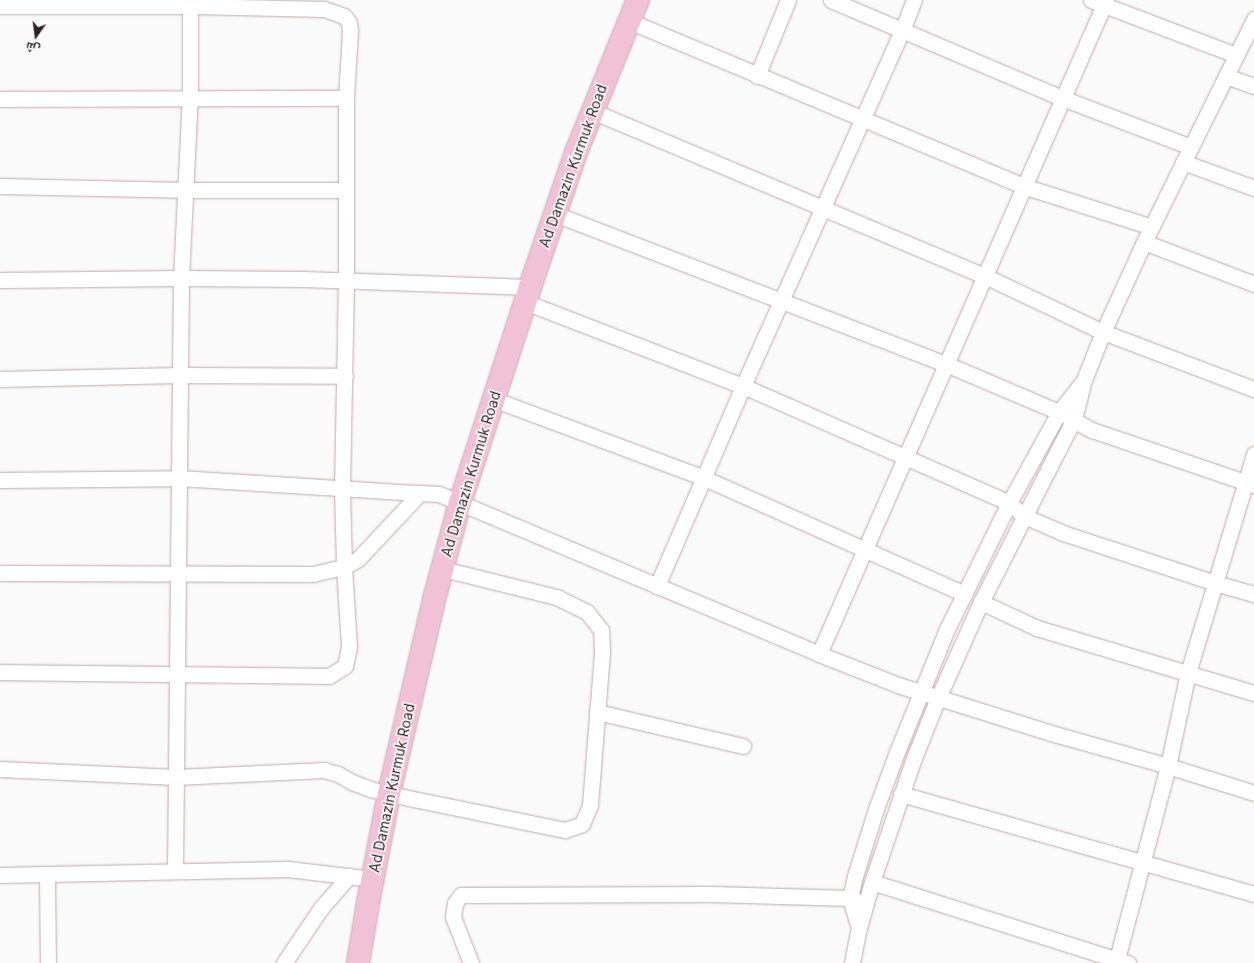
<!DOCTYPE html>
<meta charset="utf-8">
<style>
body{margin:0}
#map{position:relative;width:1254px;height:963px;overflow:hidden;background:#fafafa;font-family:Inter,Cairo,sans-serif}
div>[style]{position:absolute}
.roads{filter:drop-shadow(0 0 1px #c7a6a8) drop-shadow(0 0 1px #c7a6a8)}
.minor>*{height:15px;margin:-7.5px;padding:0 7.5px;transform-origin:7.5px;border-radius:7.5px;background:#fff}
.highway>*{height:22px;margin:-11px;padding:0 11px;transform-origin:11px;border-radius:11px;background:#f1c2d6}
span{translate:-50% -50%;white-space:nowrap;text-align:center;line-height:1.15;-webkit-text-stroke:3px #fff;paint-order:stroke}
.street-label{font-size:14px;color:#2f2223}
.north{position:absolute;left:16px;top:16px;width:40px;height:40px;-webkit-text-stroke:3px #fff;paint-order:stroke;rotate:194deg;font-size:11px;font-weight:700;line-height:16px;text-align:center;color:#2f2223}
.north::after{content:'';display:block;margin:auto;width:14px;height:18px;background:#2f2223;clip-path:polygon(50% 0,100% 100%,50% 72%,0 100%)}
</style>
<div id="map">
<div class="roads">
<div class="minor">
<i style="left:831px;top:0;width:251px;rotate:23deg"></i>
<i style="left:1062px;top:98px;width:138px;rotate:20.8deg"></i>
<i style="left:1091px;top:0;width:155px;rotate:20.8deg"></i>
<i style="left:0;top:6px;width:190px"></i>
<i style="left:190px;top:6px;width:134px;rotate:1.3deg"></i>
<i style="left:324px;top:9px;width:21px;rotate:19deg"></i>
<i style="left:344px;top:16px;width:9px;rotate:54deg"></i>
<i style="left:349px;top:23px;width:8px;rotate:83deg"></i>
<i style="left:350px;top:31px;width:67px;rotate:93.4deg"></i>
<i style="left:629px;top:21px;width:427px;rotate:22.7deg"></i>
<i style="left:1023px;top:186px;width:135px;rotate:17.6deg"></i>
<i style="left:757px;top:76px;width:82px;rotate:-67.8deg"></i>
<i style="left:1226px;top:76px;width:30px;rotate:20deg"></i>
<i style="left:0;top:99px;width:346px;rotate:-0.2deg"></i>
<i style="left:346px;top:98px;width:183px;rotate:90deg"></i>
<i style="left:346px;top:281px;width:208px;rotate:91.1deg"></i>
<i style="left:342px;top:489px;width:78px;rotate:88.5deg"></i>
<i style="left:344px;top:567px;width:80px;rotate:86.4deg"></i>
<i style="left:349px;top:647px;width:19px;rotate:102deg"></i>
<i style="left:345px;top:666px;width:19px;rotate:148deg"></i>
<i style="left:329px;top:676px;width:329px;rotate:-179.3deg"></i>
<i style="left:592px;top:111px;width:426px;rotate:22.8deg"></i>
<i style="left:985px;top:276px;width:131px;rotate:25.4deg"></i>
<i style="left:1103px;top:332px;width:161px;rotate:20.7deg"></i>
<i style="left:1183px;top:162px;width:76px;rotate:20.1deg"></i>
<i style="left:0;top:186px;width:185px;rotate:1.2deg"></i>
<i style="left:185px;top:190px;width:160px"></i>
<i style="left:555px;top:214px;width:419px;rotate:21deg"></i>
<i style="left:946px;top:364px;width:123px;rotate:23deg"></i>
<i style="left:1059px;top:412px;width:38px;rotate:29deg"></i>
<i style="left:1092px;top:430px;width:171px;rotate:18.8deg"></i>
<i style="left:1144px;top:242px;width:118px;rotate:20.9deg"></i>
<i style="left:0;top:280px;width:181px;rotate:-0.6deg"></i>
<i style="left:181px;top:278px;width:122px;rotate:0.5deg"></i>
<i style="left:303px;top:279px;width:227px;rotate:2deg"></i>
<i style="left:525px;top:302px;width:234px;rotate:21.1deg"></i>
<i style="left:743px;top:386px;width:291px;rotate:23.7deg"></i>
<i style="left:1009px;top:503px;width:20px;rotate:41deg"></i>
<i style="left:1024px;top:516px;width:43px;rotate:23.6deg"></i>
<i style="left:1063px;top:533px;width:160px;rotate:18.2deg"></i>
<i style="left:1215px;top:583px;width:41px;rotate:15.8deg"></i>
<i style="left:0;top:379px;width:180px;rotate:-1.3deg"></i>
<i style="left:180px;top:375px;width:165px;rotate:0.3deg"></i>
<i style="left:493px;top:399px;width:225px;rotate:20.5deg"></i>
<i style="left:704px;top:478px;width:285px;rotate:24deg"></i>
<i style="left:0;top:480px;width:179px;rotate:-0.6deg"></i>
<i style="left:179px;top:478px;width:241px;rotate:3.6deg"></i>
<i style="left:0;top:573px;width:313px;rotate:0.2deg"></i>
<i style="left:313px;top:574px;width:32px;rotate:-13deg"></i>
<i style="left:344px;top:567px;width:16px;rotate:-30deg"></i>
<i style="left:358px;top:559px;width:91px;rotate:-46.8deg"></i>
<i style="left:420px;top:493px;width:19px;rotate:3deg"></i>
<i style="left:439px;top:494px;width:412px;rotate:22.8deg"></i>
<i style="left:819px;top:654px;width:85px;rotate:21.4deg"></i>
<i style="left:898px;top:685px;width:168px;rotate:17.4deg"></i>
<i style="left:1058px;top:735px;width:114px;rotate:15.7deg"></i>
<i style="left:1168px;top:766px;width:90px;rotate:17.4deg"></i>
<i style="left:657px;top:586px;width:218px;rotate:-66.7deg"></i>
<i style="left:743px;top:386px;width:389px;rotate:-65.9deg"></i>
<i style="left:902px;top:31px;width:33px;rotate:-69deg"></i>
<i style="left:981px;top:602px;width:62px;rotate:24.9deg"></i>
<i style="left:1037px;top:628px;width:227px;rotate:16.7deg"></i>
<i style="left:819px;top:654px;width:714px;rotate:-66.31deg"></i>
<i style="left:597px;top:712px;width:150px;rotate:13.1deg"></i>
<i style="left:0;top:769px;width:176px;rotate:2.6deg"></i>
<i style="left:176px;top:777px;width:148px;rotate:-2.7deg"></i>
<i style="left:324px;top:770px;width:15px;rotate:16deg"></i>
<i style="left:338px;top:774px;width:16px;rotate:30deg"></i>
<i style="left:352px;top:782px;width:19px;rotate:21deg"></i>
<i style="left:370px;top:789px;width:20px;rotate:15deg"></i>
<i style="left:389px;top:794px;width:180px;rotate:11.6deg"></i>
<i style="left:565px;top:830px;width:18px;rotate:-19deg"></i>
<i style="left:582px;top:824px;width:21px;rotate:-67deg"></i>
<i style="left:590px;top:805px;width:152px;rotate:-85.5deg"></i>
<i style="left:602px;top:653px;width:23px;rotate:-92deg"></i>
<i style="left:601px;top:630px;width:23px;rotate:-128deg"></i>
<i style="left:587px;top:612px;width:34px;rotate:-154deg"></i>
<i style="left:556px;top:597px;width:116px;rotate:-166.1deg"></i>
<i style="left:901px;top:794px;width:367px;rotate:15.8deg"></i>
<i style="left:175px;top:871px;width:593px;rotate:-89.42deg"></i>
<i style="left:181px;top:278px;width:181px;rotate:-87.2deg"></i>
<i style="left:190px;top:97px;width:97px;rotate:-90deg"></i>
<i style="left:47px;top:874px;width:89px;rotate:89.4deg"></i>
<i style="left:0;top:875px;width:288px;rotate:-1.2deg"></i>
<i style="left:288px;top:869px;width:85px;rotate:6.8deg"></i>
<i style="left:872px;top:882px;width:269px;rotate:17.6deg"></i>
<i style="left:859px;top:928px;width:31px;rotate:-107deg"></i>
<i style="left:850px;top:898px;width:23px;rotate:-77deg"></i>
<i style="left:855px;top:876px;width:70px;rotate:-72.6deg"></i>
<i style="left:876px;top:809px;width:61px;rotate:-69.8deg"></i>
<i style="left:897px;top:752px;width:133px;rotate:-67.9deg"></i>
<i style="left:947px;top:629px;width:140px;rotate:-63.8deg"></i>
<i style="left:1009px;top:503px;width:104px;rotate:-61.2deg"></i>
<i style="left:1059px;top:412px;width:36px;rotate:-52deg"></i>
<i style="left:1117px;top:959px;width:200px;rotate:-75.2deg"></i>
<i style="left:1168px;top:766px;width:95px;rotate:-77.9deg"></i>
<i style="left:1188px;top:673px;width:229px;rotate:-73.2deg"></i>
<i style="left:284px;top:963px;width:66px;rotate:-56.1deg"></i>
<i style="left:321px;top:908px;width:43px;rotate:-48.8deg"></i>
<i style="left:471px;top:963px;width:49px;rotate:-111.4deg"></i>
<i style="left:453px;top:917px;width:14px;rotate:-82deg"></i>
<i style="left:455px;top:903px;width:10px;rotate:-53deg"></i>
<i style="left:461px;top:895px;width:251px;rotate:-0.2deg"></i>
<i style="left:712px;top:894px;width:138px;rotate:1.7deg"></i>
<i style="left:850px;top:898px;width:9px;rotate:21deg"></i>
<i style="left:852px;top:963px;width:36px;rotate:-79deg"></i>
<i style="left:859px;top:928px;width:48px;rotate:-74.2deg"></i>
<i style="left:872px;top:882px;width:131px;rotate:-71.3deg"></i>
<i style="left:914px;top:758px;width:65px;rotate:-68.2deg"></i>
<i style="left:938px;top:698px;width:105px;rotate:-65.9deg"></i>
<i style="left:981px;top:602px;width:205px;rotate:-63.1deg"></i>
<i style="left:1074px;top:419px;width:40px;rotate:-75.6deg"></i>
<i style="left:1084px;top:380px;width:52px;rotate:-68.4deg"></i>
<i style="left:1103px;top:332px;width:99px;rotate:-65.5deg"></i>
<i style="left:1144px;top:242px;width:249px;rotate:-63.7deg"></i>
</div>
<div class="highway">
<i style="left:358px;top:963px;width:61px;rotate:-80.5deg"></i>
<i style="left:368px;top:903px;width:116px;rotate:-79.1deg"></i>
<i style="left:390px;top:789px;width:198px;rotate:-76.9deg"></i>
<i style="left:435px;top:596px;width:96px;rotate:-75deg"></i>
<i style="left:460px;top:503px;width:227px;rotate:-72deg"></i>
<i style="left:530px;top:287px;width:145px;rotate:-71.1deg"></i>
<i style="left:577px;top:150px;width:162px;rotate:-67.9deg"></i>
</div>
</div>
<div class="street-label">
<span style="left:573px;top:166px;rotate:-70deg">Ad Damazin Kurmuk Road</span>
<span style="left:471px;top:474px;rotate:-73deg">Ad Damazin Kurmuk Road</span>
<span style="left:392px;top:788px;rotate:-78deg">Ad Damazin Kurmuk Road</span>
</div>
<div class="north">ش</div>
</div>
